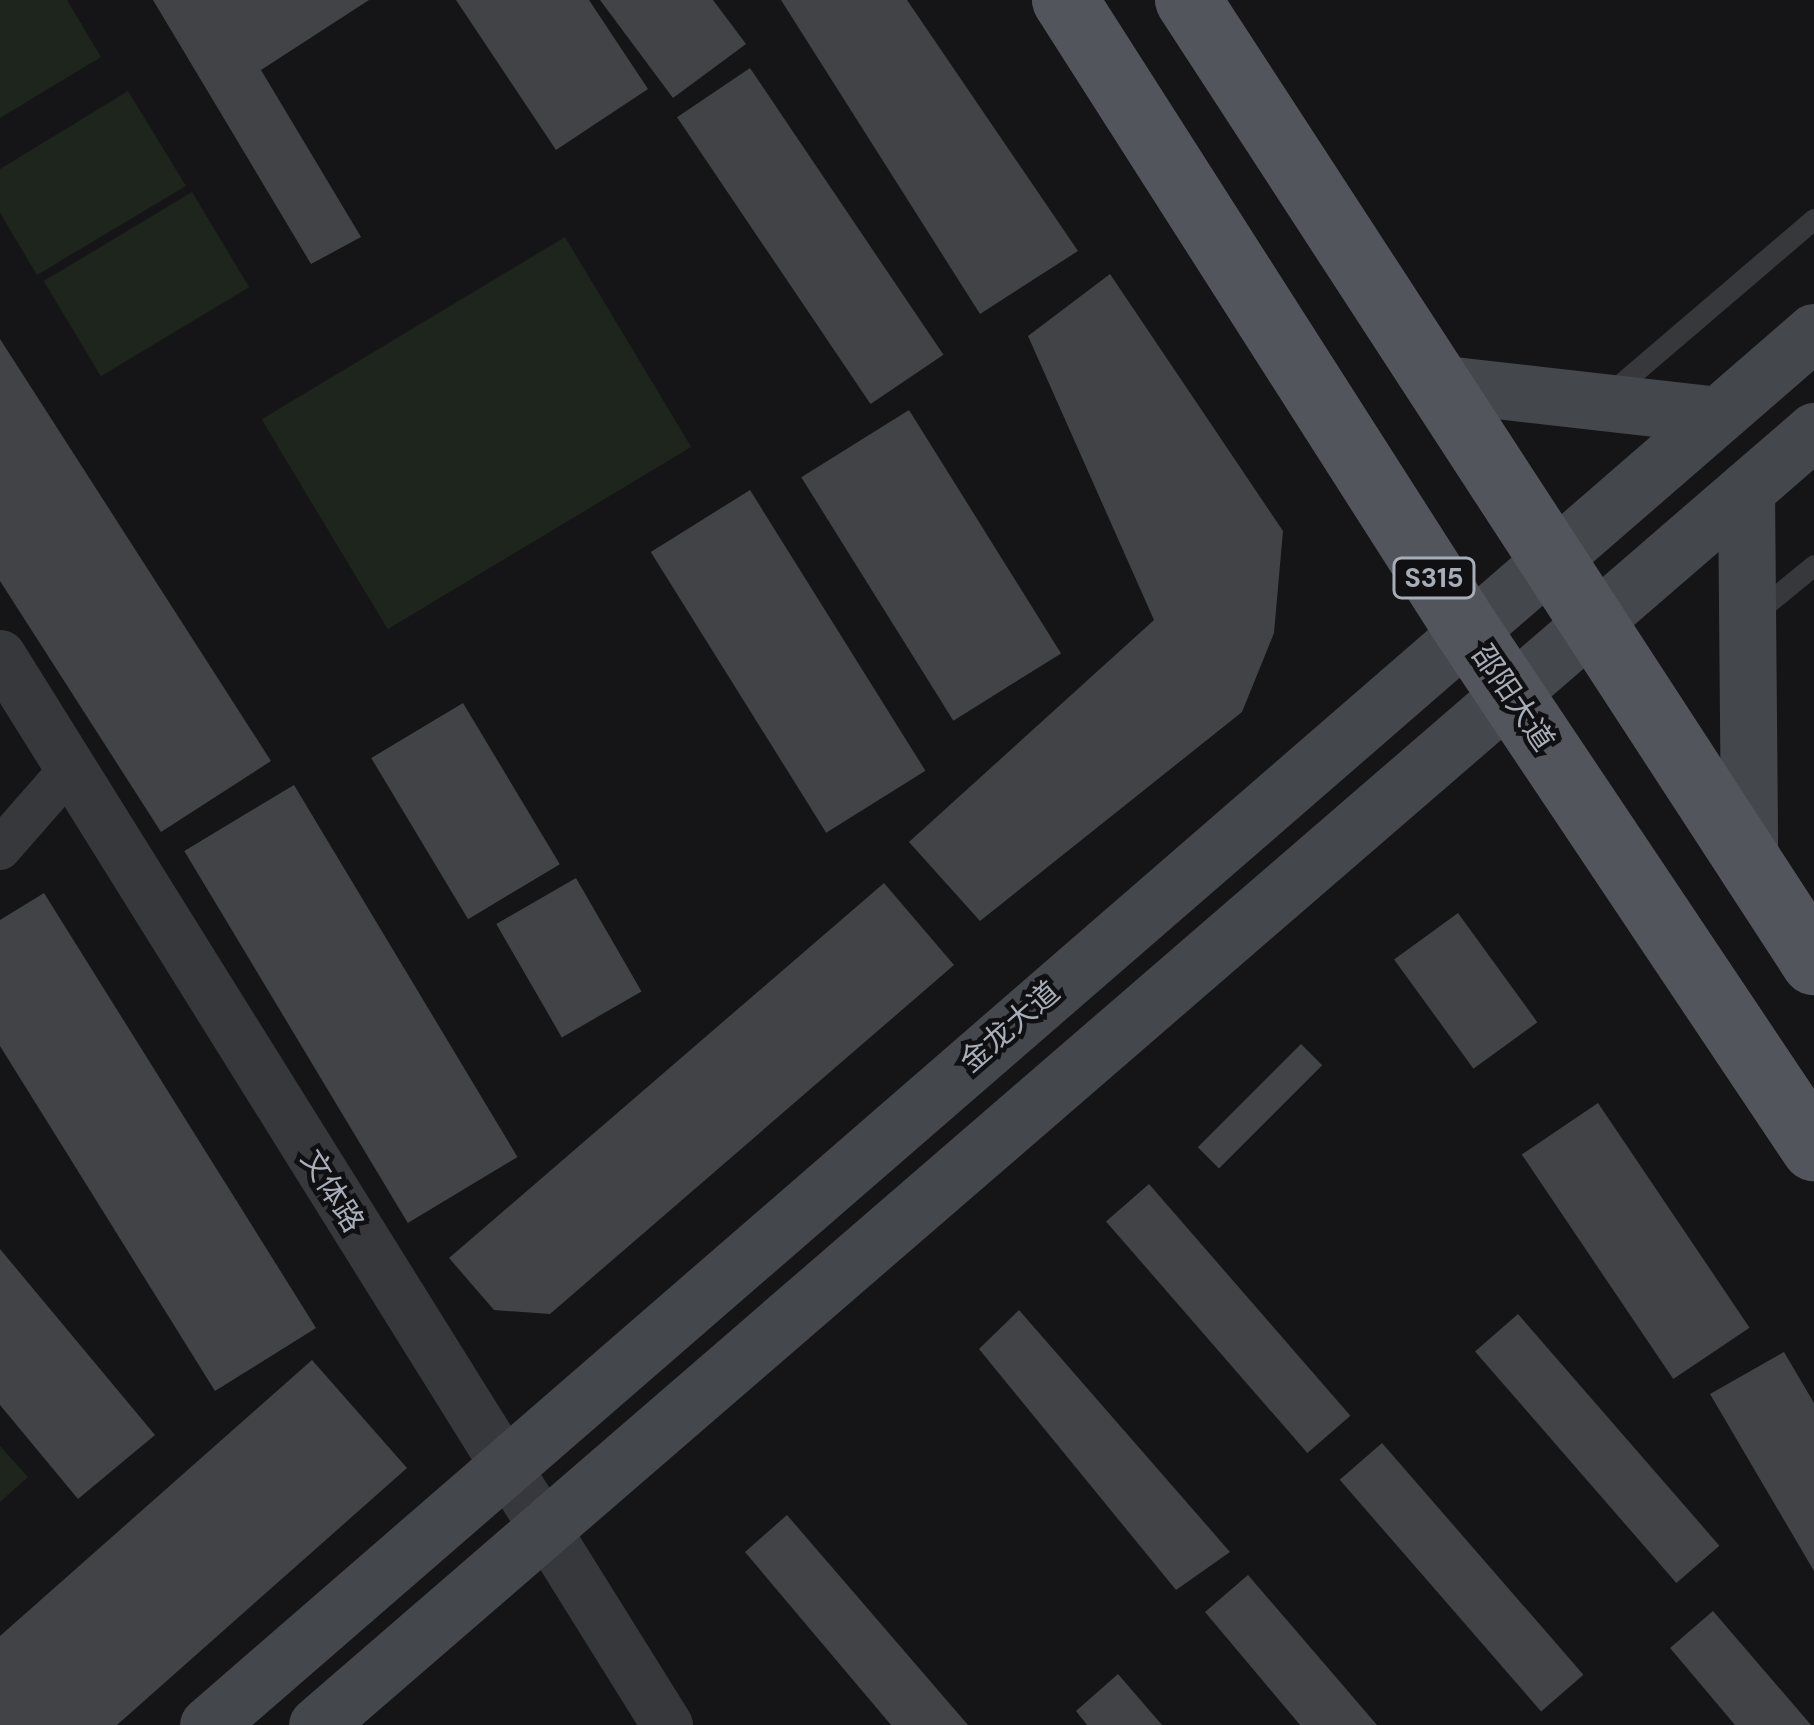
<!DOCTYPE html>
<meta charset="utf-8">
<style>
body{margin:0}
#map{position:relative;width:1814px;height:1725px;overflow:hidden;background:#151517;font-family:"DM Sans","Noto Sans SC",sans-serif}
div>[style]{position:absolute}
.green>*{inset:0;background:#1d251d;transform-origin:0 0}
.building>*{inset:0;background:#414347;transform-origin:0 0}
.service>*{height:21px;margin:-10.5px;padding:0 10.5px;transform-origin:10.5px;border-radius:10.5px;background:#36383c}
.minor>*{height:42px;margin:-21px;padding:0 21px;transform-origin:21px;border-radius:21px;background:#36383c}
.tertiary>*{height:51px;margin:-25.5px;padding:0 25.5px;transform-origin:25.5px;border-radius:25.5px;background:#36383c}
.secondary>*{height:57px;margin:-28.5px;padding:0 28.5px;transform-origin:28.5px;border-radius:28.5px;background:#44474c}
.primary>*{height:66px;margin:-33px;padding:0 33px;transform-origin:33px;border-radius:33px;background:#52555b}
span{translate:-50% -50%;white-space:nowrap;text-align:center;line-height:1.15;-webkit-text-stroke:9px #101012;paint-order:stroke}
.shield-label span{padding:3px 9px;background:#101012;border:3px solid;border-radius:9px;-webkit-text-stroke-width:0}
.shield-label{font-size:27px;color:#a7aeb8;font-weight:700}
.street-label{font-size:30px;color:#a7aeb8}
</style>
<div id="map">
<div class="green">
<i style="clip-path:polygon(0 0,67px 0,101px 57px,0 118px)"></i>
<i style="clip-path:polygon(128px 91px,186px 186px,37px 275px,0 213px,0 169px)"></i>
<i style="left:192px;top:192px;width:111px;height:173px;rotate:59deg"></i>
<i style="left:565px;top:237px;width:245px;height:354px;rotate:59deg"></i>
<i style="clip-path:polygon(0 1446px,28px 1477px,0 1502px)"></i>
</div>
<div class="building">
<i style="clip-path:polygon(153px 0,369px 0,261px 70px,361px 237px,311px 264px)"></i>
<i style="clip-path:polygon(456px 0,589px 0,648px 89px,556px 150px)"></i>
<i style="clip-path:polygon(600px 0,713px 0,746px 44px,673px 98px)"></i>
<i style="clip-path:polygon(781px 0,907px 0,1078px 251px,980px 314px)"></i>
<i style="left:750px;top:68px;width:346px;height:88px;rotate:56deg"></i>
<i style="clip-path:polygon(1110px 274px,1283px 531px,1274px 633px,1242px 712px,980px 921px,909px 842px,1154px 620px,1028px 336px)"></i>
<i style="clip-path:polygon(0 339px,271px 761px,161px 832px,0 581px)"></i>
<i style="left:909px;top:410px;width:287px;height:127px;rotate:58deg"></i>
<i style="left:750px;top:490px;width:331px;height:117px;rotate:58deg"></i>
<i style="left:463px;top:703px;width:188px;height:107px;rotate:59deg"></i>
<i style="left:294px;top:785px;width:434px;height:128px;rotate:59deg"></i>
<i style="left:576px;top:878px;width:131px;height:92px;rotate:60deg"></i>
<i style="clip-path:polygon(884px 883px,954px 965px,550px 1314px,494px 1310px,449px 1258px)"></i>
<i style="clip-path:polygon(44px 893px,316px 1328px,215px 1391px,0 1046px,0 920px)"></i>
<i style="left:1458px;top:913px;width:135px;height:79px;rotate:54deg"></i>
<i style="left:1301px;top:1044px;width:30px;height:146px;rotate:45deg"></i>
<i style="left:1598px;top:1103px;width:271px;height:92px;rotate:56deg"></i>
<i style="left:1149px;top:1184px;width:307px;height:57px;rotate:49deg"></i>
<i style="clip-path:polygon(0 1249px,155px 1435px,78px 1499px,0 1405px)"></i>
<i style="clip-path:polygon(1019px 1310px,1230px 1552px,1176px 1590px,979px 1349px)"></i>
<i style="left:1518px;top:1314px;width:307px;height:57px;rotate:49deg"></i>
<i style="clip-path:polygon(1784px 1352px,1814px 1403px,1814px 1571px,1710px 1394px)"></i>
<i style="clip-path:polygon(312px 1360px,407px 1468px,117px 1725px,0 1725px,0 1636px)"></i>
<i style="left:1382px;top:1443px;width:307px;height:56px;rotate:49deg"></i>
<i style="clip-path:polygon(787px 1515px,968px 1725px,891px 1725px,745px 1552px)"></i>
<i style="clip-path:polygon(1248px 1575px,1377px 1725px,1300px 1725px,1205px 1612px)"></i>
<i style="clip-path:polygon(1713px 1611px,1811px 1725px,1735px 1725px,1670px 1648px)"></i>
<i style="clip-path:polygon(1118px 1674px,1162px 1725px,1087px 1725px,1076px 1711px)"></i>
</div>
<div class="service">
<i style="left:1610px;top:393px;width:268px;rotate:-40.5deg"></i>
<i style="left:1754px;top:614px;width:77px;rotate:-39.2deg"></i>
</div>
<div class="minor">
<i style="left:0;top:849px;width:108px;rotate:-48.8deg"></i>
</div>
<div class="tertiary">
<i style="left:0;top:655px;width:1261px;rotate:58.06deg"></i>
</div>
<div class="secondary">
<i style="left:1436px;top:383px;width:282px;rotate:6.5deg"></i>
<i style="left:1746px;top:490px;width:375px;rotate:89.5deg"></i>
<i style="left:208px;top:1725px;width:2126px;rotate:-40.94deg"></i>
<i style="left:317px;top:1725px;width:1979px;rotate:-40.84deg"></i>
</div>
<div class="primary">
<i style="left:1065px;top:0;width:745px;rotate:57.44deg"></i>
<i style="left:1466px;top:628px;width:626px;rotate:56.21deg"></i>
<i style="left:1188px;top:0;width:1148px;rotate:56.95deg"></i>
</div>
<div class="shield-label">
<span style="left:1434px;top:578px">S315</span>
</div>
<div class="street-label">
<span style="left:1513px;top:698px;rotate:56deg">邵阳大道</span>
<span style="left:1010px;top:1027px;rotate:-41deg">金龙大道</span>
<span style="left:332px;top:1191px;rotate:58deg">文体路</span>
</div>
</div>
